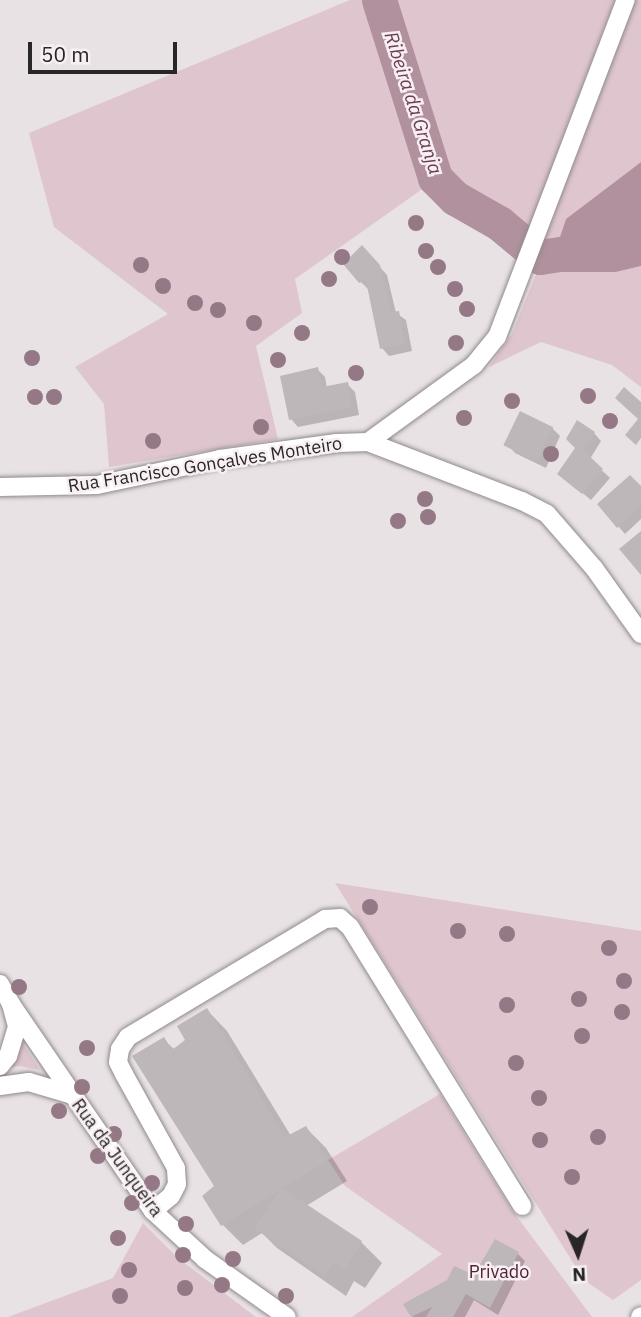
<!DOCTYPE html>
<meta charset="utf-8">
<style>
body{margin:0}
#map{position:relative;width:641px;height:1317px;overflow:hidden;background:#e9e2e5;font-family:"IBM Plex Sans",sans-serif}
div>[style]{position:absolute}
.green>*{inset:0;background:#dec5ce}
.water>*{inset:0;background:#b1919d}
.shadow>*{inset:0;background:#0003}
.river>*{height:35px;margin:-17.5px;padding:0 17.5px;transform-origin:17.5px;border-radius:17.5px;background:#b1919d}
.building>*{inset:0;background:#beb7ba;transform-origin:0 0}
.roads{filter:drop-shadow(0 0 2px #908a8c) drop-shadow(0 0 2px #908a8c)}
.street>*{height:18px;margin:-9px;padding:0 9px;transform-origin:9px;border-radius:9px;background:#fff}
.trees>*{width:16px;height:16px;margin:-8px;border-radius:50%;background:#947885}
span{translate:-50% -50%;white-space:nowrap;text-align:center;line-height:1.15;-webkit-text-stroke:5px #f7eff2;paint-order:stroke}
.street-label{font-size:18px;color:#282627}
.park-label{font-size:18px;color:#4f2236}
.water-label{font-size:19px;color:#6d3d52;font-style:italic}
.north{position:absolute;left:543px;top:1219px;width:70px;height:70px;-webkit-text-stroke:5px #f7eff2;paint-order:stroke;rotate:177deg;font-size:19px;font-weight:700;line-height:28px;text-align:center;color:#282627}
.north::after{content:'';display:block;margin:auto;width:24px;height:32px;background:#282627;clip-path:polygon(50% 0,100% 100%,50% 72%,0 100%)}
.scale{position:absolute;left:28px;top:42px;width:149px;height:32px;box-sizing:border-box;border:4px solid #282627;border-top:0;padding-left:9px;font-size:21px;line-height:24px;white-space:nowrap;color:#282627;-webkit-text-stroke:5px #f7eff2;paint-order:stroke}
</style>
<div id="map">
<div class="green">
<i style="clip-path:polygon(350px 0,362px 0,428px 185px,295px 279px,302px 313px,256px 346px,278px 439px,109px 467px,104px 404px,75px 367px,168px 314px,54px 227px,29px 133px)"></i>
<i style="clip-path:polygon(390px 0,615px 0,529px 228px,459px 186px,439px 158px)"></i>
<i style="clip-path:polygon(635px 0,641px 0,641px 162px,566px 219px,560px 237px,553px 242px,539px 241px)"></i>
<i style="clip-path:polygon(641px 266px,641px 387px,612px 365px,541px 342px,489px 367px,512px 334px,537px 272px,616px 272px)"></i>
<i style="clip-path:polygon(335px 883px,641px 931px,641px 1280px,613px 1300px,584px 1280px)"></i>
<i style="clip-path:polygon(17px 1035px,40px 1070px,19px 1066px,6px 1068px)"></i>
<i style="clip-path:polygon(440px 1094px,512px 1210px,592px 1317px,352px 1317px,442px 1254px,345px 1186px,328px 1160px)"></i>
<i style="clip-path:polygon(143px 1223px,178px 1258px,256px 1317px,8px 1317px,113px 1278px)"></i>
</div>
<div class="water">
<i style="clip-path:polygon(641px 162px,641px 266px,616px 272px,537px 272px,527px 267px,539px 241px,553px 242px,560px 237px,566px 219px)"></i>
</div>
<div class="shadow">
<i style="clip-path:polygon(369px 255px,387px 275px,396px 313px,406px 320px,412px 351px,389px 356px,382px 348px,369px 290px,361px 282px)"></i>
<i style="clip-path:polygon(317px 369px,325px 377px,327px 388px,347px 384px,355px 392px,359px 415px,298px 427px,291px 419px)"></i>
<i style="clip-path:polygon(552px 428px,560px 436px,546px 468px,515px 453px,508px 445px)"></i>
<i style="clip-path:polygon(594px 433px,601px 441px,590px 459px,610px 478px,591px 500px,559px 474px)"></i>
<i style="clip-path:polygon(641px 488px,641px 519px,625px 534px,618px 526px)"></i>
<i style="clip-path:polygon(207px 1010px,227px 1031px,291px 1136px,306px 1128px,326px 1148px,347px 1181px,306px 1206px,361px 1242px,382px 1263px,365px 1288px,354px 1281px,346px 1296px,277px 1248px,262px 1233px,243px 1245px,223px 1225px,204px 1196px,216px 1186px,163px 1039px,175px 1050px,188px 1041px)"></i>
<i style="clip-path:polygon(518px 1254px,525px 1261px,498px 1315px,474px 1300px,465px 1317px,413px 1317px,406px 1304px,474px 1277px)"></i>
</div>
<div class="river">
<i style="left:379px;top:0;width:187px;rotate:72.5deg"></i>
<i style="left:435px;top:178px;width:28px;rotate:45deg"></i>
<i style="left:455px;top:198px;width:51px;rotate:29.6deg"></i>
<i style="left:499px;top:223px;width:53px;rotate:39.7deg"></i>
<i style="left:540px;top:257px;width:47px;rotate:-8.7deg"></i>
<i style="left:586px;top:250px;width:62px;rotate:-27.8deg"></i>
</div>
<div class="building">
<i style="clip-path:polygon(362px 245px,380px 265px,391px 312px,399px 311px,405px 344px,380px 349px,366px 281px,359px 283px,343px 264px)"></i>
<i style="clip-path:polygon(318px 367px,322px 387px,348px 382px,352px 407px,289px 420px,280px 376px)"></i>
<i style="clip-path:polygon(624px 387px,641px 402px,641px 438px,636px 445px,625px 435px,638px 419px,615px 398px)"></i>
<i style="left:520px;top:411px;width:37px;height:38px;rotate:26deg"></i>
<i style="clip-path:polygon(577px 420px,595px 432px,583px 450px,603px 469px,582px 494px,557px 474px,575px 448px,566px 439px)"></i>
<i style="clip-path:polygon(630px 475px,641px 486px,641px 505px,617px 528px,597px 504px)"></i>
<i style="clip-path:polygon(641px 531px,641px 575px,619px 549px)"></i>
<i style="clip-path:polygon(207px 1008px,285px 1137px,306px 1126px,328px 1160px,221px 1226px,202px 1196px,214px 1186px,132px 1056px,164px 1037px,172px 1050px,185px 1040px,177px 1026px)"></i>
<i style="clip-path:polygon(282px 1188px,362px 1241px,345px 1269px,333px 1262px,325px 1277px,254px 1228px)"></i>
<i style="clip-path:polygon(495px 1239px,519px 1252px,490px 1308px,466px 1294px,453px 1317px,426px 1317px,432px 1307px,411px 1317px,403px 1304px,447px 1280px,454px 1266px,474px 1275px)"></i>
</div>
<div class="roads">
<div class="street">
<i style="left:368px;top:442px;width:131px;rotate:-36deg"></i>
<i style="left:474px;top:365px;width:36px;rotate:-51deg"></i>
<i style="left:497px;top:337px;width:361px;rotate:-69.1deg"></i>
<i style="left:0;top:487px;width:97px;rotate:-1.2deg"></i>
<i style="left:97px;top:485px;width:126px;rotate:-11.9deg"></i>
<i style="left:220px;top:459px;width:118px;rotate:-7.8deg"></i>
<i style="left:337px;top:443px;width:31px;rotate:-2deg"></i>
<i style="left:368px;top:442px;width:165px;rotate:21deg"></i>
<i style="left:522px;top:501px;width:28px;rotate:27deg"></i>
<i style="left:547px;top:514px;width:72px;rotate:49deg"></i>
<i style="left:594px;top:568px;width:81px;rotate:54.5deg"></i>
<i style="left:0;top:984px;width:23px;rotate:61deg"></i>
<i style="left:11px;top:1004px;width:24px;rotate:75deg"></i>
<i style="left:17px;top:1027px;width:30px;rotate:107deg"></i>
<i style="left:8px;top:1056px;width:13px;rotate:129deg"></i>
<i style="left:11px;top:1004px;width:110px;rotate:55.7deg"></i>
<i style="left:0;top:1086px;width:29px;rotate:-8deg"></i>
<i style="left:29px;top:1082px;width:46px;rotate:16.5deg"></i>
<i style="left:73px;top:1095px;width:141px;rotate:55.4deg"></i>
<i style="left:153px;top:1211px;width:71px;rotate:42.7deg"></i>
<i style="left:205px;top:1259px;width:100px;rotate:35.3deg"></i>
<i style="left:153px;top:1211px;width:23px;rotate:-40deg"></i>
<i style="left:171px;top:1196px;width:13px;rotate:-63deg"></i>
<i style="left:177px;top:1184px;width:16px;rotate:-94deg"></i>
<i style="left:176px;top:1168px;width:107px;rotate:-119deg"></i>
<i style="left:124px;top:1074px;width:13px;rotate:-117deg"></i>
<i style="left:118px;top:1062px;width:13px;rotate:-81deg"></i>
<i style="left:120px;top:1049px;width:14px;rotate:-56deg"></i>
<i style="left:128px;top:1037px;width:230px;rotate:-30.9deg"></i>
<i style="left:325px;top:919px;width:15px;rotate:-4deg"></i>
<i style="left:340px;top:918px;width:13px;rotate:42deg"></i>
<i style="left:350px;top:927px;width:328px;rotate:58.3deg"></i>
<i style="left:640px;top:1317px;width:1px;rotate:-45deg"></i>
</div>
</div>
<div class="trees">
<i style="left:416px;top:223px"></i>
<i style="left:426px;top:251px"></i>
<i style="left:342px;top:257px"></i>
<i style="left:141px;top:265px"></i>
<i style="left:438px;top:267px"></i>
<i style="left:329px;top:279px"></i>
<i style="left:163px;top:286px"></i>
<i style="left:455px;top:289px"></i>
<i style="left:195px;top:303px"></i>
<i style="left:467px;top:309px"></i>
<i style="left:218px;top:310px"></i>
<i style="left:254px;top:323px"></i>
<i style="left:302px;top:333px"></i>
<i style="left:456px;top:343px"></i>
<i style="left:32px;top:358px"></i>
<i style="left:278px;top:360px"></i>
<i style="left:356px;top:373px"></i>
<i style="left:588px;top:396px"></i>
<i style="left:35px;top:397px"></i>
<i style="left:54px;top:397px"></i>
<i style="left:512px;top:401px"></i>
<i style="left:464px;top:418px"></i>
<i style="left:610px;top:421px"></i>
<i style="left:261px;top:427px"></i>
<i style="left:153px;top:441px"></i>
<i style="left:551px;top:454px"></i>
<i style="left:425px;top:499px"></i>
<i style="left:428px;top:517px"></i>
<i style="left:398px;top:521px"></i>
<i style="left:370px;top:907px"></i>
<i style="left:458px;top:931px"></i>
<i style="left:507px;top:934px"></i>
<i style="left:609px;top:948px"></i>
<i style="left:624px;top:981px"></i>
<i style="left:19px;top:987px"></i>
<i style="left:579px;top:999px"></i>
<i style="left:507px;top:1005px"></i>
<i style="left:622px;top:1012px"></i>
<i style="left:582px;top:1036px"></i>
<i style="left:87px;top:1048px"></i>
<i style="left:516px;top:1063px"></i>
<i style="left:82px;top:1087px"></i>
<i style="left:539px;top:1098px"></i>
<i style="left:59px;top:1111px"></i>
<i style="left:114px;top:1134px"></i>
<i style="left:598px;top:1137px"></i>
<i style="left:540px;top:1140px"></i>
<i style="left:98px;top:1156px"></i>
<i style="left:572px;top:1177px"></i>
<i style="left:152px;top:1183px"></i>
<i style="left:132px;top:1203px"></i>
<i style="left:186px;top:1224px"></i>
<i style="left:118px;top:1238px"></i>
<i style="left:183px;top:1255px"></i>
<i style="left:233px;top:1259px"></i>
<i style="left:129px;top:1270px"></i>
<i style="left:222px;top:1285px"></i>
<i style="left:185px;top:1288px"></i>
<i style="left:120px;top:1296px"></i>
<i style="left:286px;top:1296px"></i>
</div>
<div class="street-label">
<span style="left:205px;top:465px;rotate:-9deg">Rua Francisco Gonçalves Monteiro</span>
<span style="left:117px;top:1158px;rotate:54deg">Rua da Junqueira</span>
</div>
<div class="park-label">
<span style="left:499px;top:1272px">Privado</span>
</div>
<div class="water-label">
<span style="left:413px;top:103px;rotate:72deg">Ribeira da Granja</span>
</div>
<div class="north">N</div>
<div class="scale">50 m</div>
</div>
